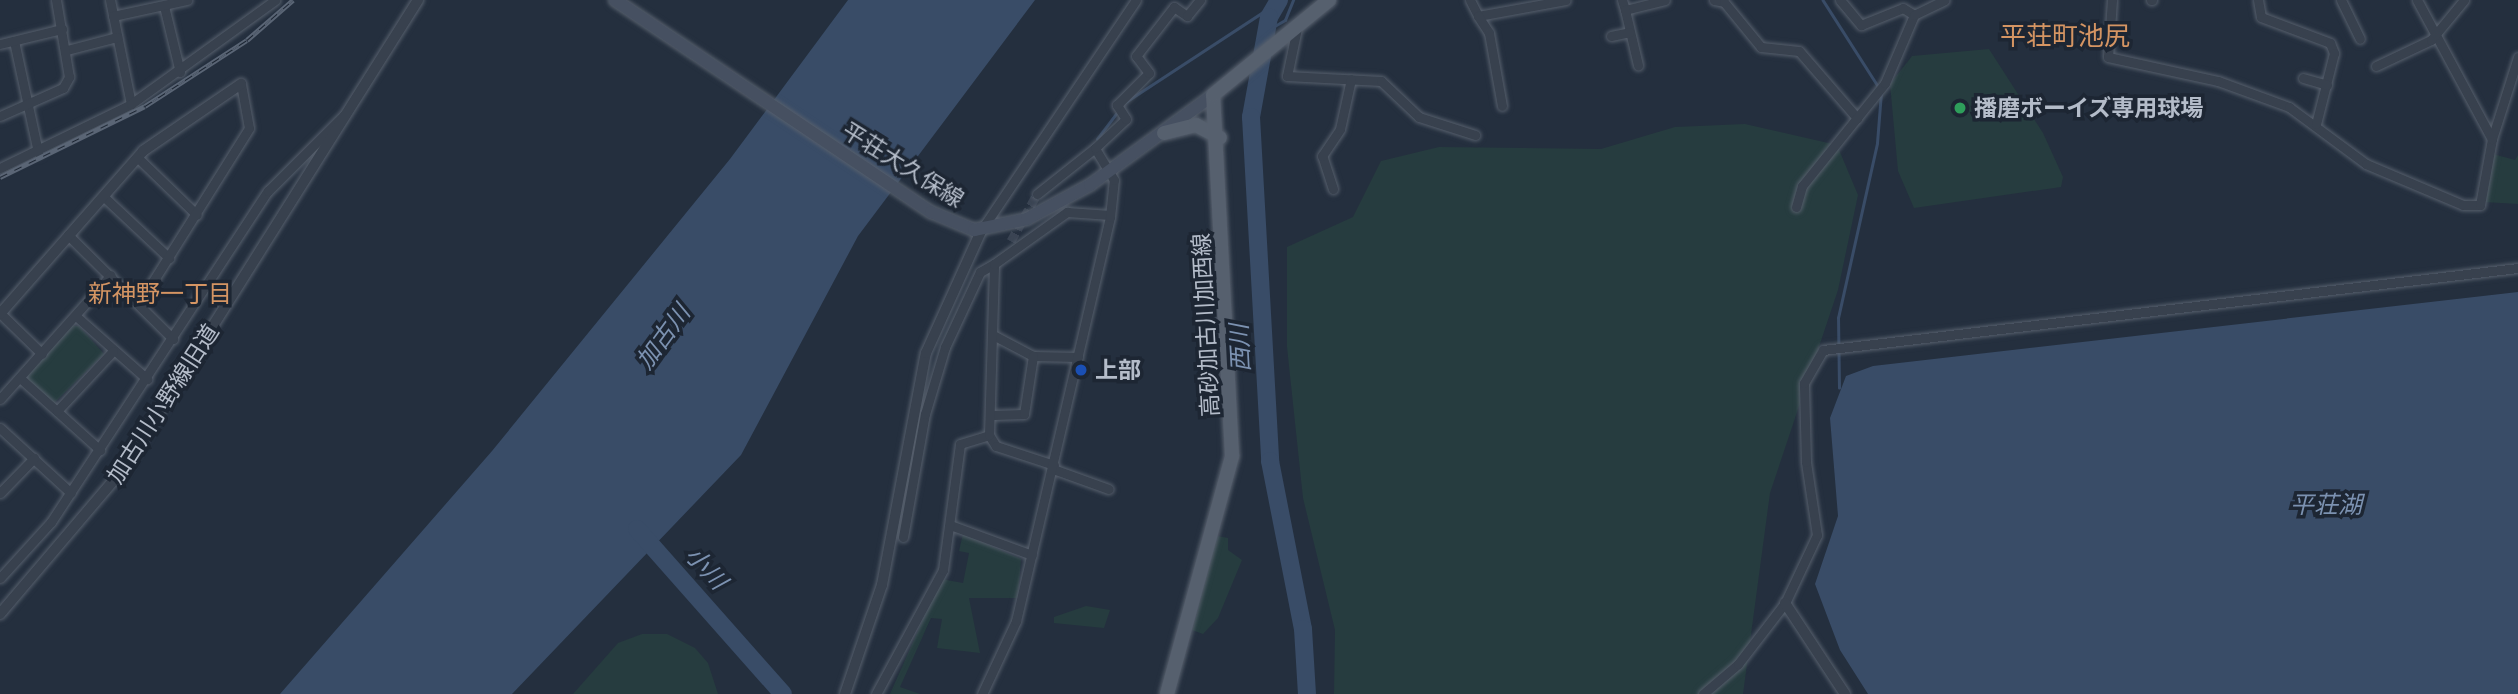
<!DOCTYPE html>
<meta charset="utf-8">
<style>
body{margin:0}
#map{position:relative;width:2518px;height:694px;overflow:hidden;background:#242f3e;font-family:Cabin,"Noto Sans JP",sans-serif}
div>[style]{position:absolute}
.green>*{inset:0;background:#263c3f}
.water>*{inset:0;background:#394c67}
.stream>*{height:2.5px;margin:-1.25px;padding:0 1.25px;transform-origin:1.25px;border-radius:1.25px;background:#394c67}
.river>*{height:18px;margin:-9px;padding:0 9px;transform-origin:9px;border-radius:9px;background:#394c67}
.minor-tunnel>*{height:9px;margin-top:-4.5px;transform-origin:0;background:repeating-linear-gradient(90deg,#3a4453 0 9px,transparent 0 13.5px)}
.roads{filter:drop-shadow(0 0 2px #565f6c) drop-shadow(0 0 2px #565f6c)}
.minor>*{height:9px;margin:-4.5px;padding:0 4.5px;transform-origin:4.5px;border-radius:4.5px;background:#38414e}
.tertiary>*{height:10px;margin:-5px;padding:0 5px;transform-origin:5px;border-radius:5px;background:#38414e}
.secondary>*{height:12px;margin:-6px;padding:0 6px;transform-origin:6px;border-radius:6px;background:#465061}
.primary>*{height:14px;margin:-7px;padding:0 7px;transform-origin:7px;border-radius:7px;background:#56606e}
.rail>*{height:5px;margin-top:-2.5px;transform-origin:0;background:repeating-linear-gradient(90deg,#1d2633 0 8px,#5a6575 0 16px);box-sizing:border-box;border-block:2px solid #5a6575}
.dots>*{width:19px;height:19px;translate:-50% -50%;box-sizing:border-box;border:4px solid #1d2633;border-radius:50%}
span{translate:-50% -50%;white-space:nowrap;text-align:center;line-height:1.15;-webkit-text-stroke:7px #1d2633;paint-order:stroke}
.poi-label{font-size:23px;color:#b4bcc9;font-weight:700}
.left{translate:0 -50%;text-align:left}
.street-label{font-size:23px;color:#b4bcc9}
.neighbourhood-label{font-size:24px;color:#d59563}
.water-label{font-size:24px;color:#7c92b1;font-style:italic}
.quarter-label{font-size:26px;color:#d59563}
</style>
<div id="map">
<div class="green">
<i style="clip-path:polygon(1989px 49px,2043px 133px,2063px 177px,2061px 187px,1914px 208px,1898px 171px,1890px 84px,1912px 56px)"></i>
<i style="clip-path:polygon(1745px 124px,1837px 145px,1858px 195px,1838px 290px,1770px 493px,1743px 694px,1334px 694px,1335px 630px,1303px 498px,1287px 347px,1287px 247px,1353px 217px,1381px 161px,1439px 147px,1601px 149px,1675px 127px)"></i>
<i style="clip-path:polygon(2493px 154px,2515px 160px,2518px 155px,2518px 204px,2484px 202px)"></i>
<i style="clip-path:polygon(72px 326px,79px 326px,104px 354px,52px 405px,27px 382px,28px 374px)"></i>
<i style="clip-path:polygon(963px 534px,1021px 559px,1018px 598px,969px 598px,980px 653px,937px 648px,942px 619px,931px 618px,900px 687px,920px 694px,890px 694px,941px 579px,963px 583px,969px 553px,959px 551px)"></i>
<i style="clip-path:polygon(1217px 536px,1228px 538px,1228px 550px,1242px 560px,1218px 618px,1203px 634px,1192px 630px)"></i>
<i style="clip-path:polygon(1086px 606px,1110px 610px,1104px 628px,1054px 623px,1054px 617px)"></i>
<i style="clip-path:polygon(642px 634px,667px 634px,695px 648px,708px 663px,718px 694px,573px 694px,618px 643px)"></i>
</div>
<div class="water">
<i style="clip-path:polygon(848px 0,1035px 0,858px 236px,741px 455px,512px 694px,280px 694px,492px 451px,730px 159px)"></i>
<i style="clip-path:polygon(2518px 292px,2518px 694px,1868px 694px,1840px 650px,1815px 584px,1838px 516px,1830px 418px,1846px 376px,1873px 366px)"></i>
</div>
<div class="stream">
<i style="left:1823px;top:0;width:102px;rotate:57.4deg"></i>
<i style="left:1266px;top:31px;width:22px;rotate:-30deg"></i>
<i style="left:1285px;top:20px;width:22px;rotate:-68deg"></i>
<i style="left:1124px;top:103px;width:183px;rotate:-33.2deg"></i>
<i style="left:1097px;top:139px;width:35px;rotate:-53deg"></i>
<i style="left:1839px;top:388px;width:70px;rotate:-90.8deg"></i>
<i style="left:1838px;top:318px;width:179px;rotate:-77.4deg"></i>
<i style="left:1877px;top:143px;width:51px;rotate:-85.5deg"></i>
</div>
<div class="river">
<i style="left:1279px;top:0;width:20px;rotate:120deg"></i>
<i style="left:1269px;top:17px;width:102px;rotate:100.2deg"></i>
<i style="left:1251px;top:117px;width:345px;rotate:86.8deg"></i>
<i style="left:1270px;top:461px;width:171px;rotate:78.9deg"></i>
<i style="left:1303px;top:629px;width:65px;rotate:86.5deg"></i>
<i style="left:637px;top:529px;width:220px;rotate:48.5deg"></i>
</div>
<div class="minor-tunnel">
<i style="left:1011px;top:241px;width:54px;rotate:-61deg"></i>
</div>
<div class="roads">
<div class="minor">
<i style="left:110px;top:0;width:106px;rotate:78.6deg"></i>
<i style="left:1470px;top:0;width:18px;rotate:63deg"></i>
<i style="left:1478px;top:16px;width:89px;rotate:-10.3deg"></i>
<i style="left:1622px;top:0;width:10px;rotate:73deg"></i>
<i style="left:1625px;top:10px;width:41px;rotate:-14deg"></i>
<i style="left:1714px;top:0;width:10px;rotate:11deg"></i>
<i style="left:1724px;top:2px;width:58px;rotate:50.6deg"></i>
<i style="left:1761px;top:47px;width:38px;rotate:6deg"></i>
<i style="left:1799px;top:51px;width:89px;rotate:49.1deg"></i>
<i style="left:1840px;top:0;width:33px;rotate:50deg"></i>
<i style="left:1861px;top:25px;width:45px;rotate:-22deg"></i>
<i style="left:1903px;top:8px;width:13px;rotate:32deg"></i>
<i style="left:2112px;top:0;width:57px;rotate:94deg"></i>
<i style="left:2108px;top:57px;width:113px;rotate:12.3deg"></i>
<i style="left:2218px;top:81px;width:76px;rotate:20.1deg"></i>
<i style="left:2289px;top:107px;width:96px;rotate:36.5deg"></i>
<i style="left:2366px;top:164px;width:105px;rotate:22.9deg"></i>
<i style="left:2463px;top:205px;width:17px"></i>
<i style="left:2480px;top:205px;width:67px;rotate:-79.7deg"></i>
<i style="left:2492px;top:139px;width:86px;rotate:-72.4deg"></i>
<i style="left:2151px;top:0;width:1px"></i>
<i style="left:2258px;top:0;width:17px;rotate:80deg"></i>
<i style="left:2261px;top:17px;width:74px;rotate:20.6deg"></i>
<i style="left:2330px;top:43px;width:11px;rotate:68deg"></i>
<i style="left:2334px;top:53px;width:73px;rotate:104.2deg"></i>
<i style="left:2341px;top:0;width:43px;rotate:64deg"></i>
<i style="left:2417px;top:0;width:158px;rotate:61.7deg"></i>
<i style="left:164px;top:6px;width:68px;rotate:76.4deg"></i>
<i style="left:1625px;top:10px;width:57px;rotate:76.7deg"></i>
<i style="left:113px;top:16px;width:76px;rotate:-12.2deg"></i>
<i style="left:1478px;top:16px;width:20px;rotate:57deg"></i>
<i style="left:1489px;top:33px;width:74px;rotate:79.9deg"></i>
<i style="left:1297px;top:28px;width:49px;rotate:101.8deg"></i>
<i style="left:1287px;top:76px;width:94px;rotate:3deg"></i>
<i style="left:1381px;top:81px;width:52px;rotate:43.5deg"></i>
<i style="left:1419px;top:117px;width:59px;rotate:17.8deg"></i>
<i style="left:1611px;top:36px;width:19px;rotate:-12deg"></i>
<i style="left:14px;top:41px;width:114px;rotate:77.8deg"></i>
<i style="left:0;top:44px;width:64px;rotate:-13.6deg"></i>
<i style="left:67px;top:50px;width:52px;rotate:-14.6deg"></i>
<i style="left:2376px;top:66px;width:61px;rotate:-25.3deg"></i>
<i style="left:2431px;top:40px;width:52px;rotate:-50.5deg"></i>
<i style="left:2303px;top:78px;width:25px;rotate:16deg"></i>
<i style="left:0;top:116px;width:69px;rotate:-24deg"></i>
<i style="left:63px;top:88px;width:13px;rotate:-61deg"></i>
<i style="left:69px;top:77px;width:78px;rotate:-99.6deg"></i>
<i style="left:137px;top:157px;width:83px;rotate:44deg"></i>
<i style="left:0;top:168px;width:146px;rotate:-26deg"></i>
<i style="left:131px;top:104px;width:178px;rotate:-35.8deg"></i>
<i style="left:1333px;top:189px;width:35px;rotate:-108deg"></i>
<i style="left:1322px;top:156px;width:32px;rotate:-56deg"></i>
<i style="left:1340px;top:129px;width:51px;rotate:-77.6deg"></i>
<i style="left:1037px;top:194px;width:74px;rotate:-38.4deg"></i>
<i style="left:103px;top:196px;width:91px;rotate:43.2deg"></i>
<i style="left:1796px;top:207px;width:22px;rotate:-74deg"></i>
<i style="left:1802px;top:186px;width:132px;rotate:-51.1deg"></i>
<i style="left:1885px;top:83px;width:74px;rotate:-66.9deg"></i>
<i style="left:1914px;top:15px;width:34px;rotate:-26deg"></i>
<i style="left:982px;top:229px;width:276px;rotate:-56.1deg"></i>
<i style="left:68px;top:235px;width:148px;rotate:44.7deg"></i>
<i style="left:140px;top:302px;width:205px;rotate:-57.9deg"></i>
<i style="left:249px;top:128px;width:45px;rotate:-100.3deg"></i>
<i style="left:1px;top:314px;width:57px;rotate:44.3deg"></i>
<i style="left:77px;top:317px;width:94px;rotate:41.5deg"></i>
<i style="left:993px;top:335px;width:45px;rotate:27.7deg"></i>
<i style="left:1033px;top:356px;width:45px;rotate:1.3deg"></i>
<i style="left:20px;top:378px;width:108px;rotate:42deg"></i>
<i style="left:0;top:399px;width:166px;rotate:-48.2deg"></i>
<i style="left:57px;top:411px;width:82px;rotate:-47deg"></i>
<i style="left:993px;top:415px;width:31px;rotate:-2deg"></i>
<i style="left:1024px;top:414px;width:59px;rotate:-81.2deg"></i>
<i style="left:0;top:428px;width:96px;rotate:42.5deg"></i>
<i style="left:989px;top:435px;width:13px;rotate:58deg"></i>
<i style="left:996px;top:446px;width:61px;rotate:18.1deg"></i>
<i style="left:1053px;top:469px;width:59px;rotate:19.7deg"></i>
<i style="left:0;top:493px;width:49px;rotate:-45.8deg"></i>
<i style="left:953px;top:526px;width:84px;rotate:20.2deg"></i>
<i style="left:903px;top:537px;width:125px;rotate:-79.9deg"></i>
<i style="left:925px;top:414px;width:70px;rotate:-73.4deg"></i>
<i style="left:945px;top:347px;width:83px;rotate:-65deg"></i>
<i style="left:980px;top:272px;width:16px;rotate:-30deg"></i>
<i style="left:0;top:578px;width:76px;rotate:-47.7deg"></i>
<i style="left:51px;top:522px;width:396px;rotate:-56.8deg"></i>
<i style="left:268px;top:191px;width:107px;rotate:-45deg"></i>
<i style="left:876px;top:694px;width:141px;rotate:-61.6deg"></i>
<i style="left:943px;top:570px;width:127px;rotate:-82.3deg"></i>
<i style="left:960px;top:444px;width:30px;rotate:-17deg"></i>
<i style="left:989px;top:435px;width:171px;rotate:-88.3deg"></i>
<i style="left:994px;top:264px;width:90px;rotate:-35.5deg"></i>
<i style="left:1067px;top:212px;width:43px;rotate:4deg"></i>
<i style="left:982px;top:694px;width:81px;rotate:-65deg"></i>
<i style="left:1016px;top:621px;width:415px;rotate:-76.9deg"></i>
<i style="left:1110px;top:217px;width:37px;rotate:-84deg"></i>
<i style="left:1114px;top:180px;width:37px;rotate:-121deg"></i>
<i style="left:1095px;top:148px;width:42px;rotate:-43.1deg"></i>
<i style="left:1126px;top:119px;width:17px;rotate:-123deg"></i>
<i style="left:1117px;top:105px;width:45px;rotate:-45deg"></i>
<i style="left:1149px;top:73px;width:21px;rotate:-127deg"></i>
<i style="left:1136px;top:56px;width:62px;rotate:-52.2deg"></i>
<i style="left:1174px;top:7px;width:16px;rotate:35deg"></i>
<i style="left:1187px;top:16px;width:21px;rotate:-51deg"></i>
<i style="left:1703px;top:694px;width:46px;rotate:-40.6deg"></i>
<i style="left:1738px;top:664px;width:77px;rotate:-52.4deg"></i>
<i style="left:1785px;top:603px;width:75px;rotate:-64.8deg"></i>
<i style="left:1817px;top:535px;width:74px;rotate:-98.6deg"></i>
<i style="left:1806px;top:462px;width:79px;rotate:-91.5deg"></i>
<i style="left:1804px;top:383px;width:38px;rotate:-60deg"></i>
<i style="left:1823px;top:350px;width:700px;rotate:-6.73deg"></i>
</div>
<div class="tertiary">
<i style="left:0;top:314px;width:217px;rotate:-48.7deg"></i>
<i style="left:143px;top:151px;width:119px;rotate:-34.4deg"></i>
<i style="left:1785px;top:603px;width:109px;rotate:56.6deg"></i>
<i style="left:0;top:614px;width:187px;rotate:-49.6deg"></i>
<i style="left:121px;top:472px;width:558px;rotate:-57.82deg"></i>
<i style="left:845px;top:694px;width:115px;rotate:-71.3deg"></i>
<i style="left:882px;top:585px;width:236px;rotate:-79.3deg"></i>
<i style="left:926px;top:353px;width:134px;rotate:-65.7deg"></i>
</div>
<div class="secondary">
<i style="left:615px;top:0;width:381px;rotate:33.9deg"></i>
<i style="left:931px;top:212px;width:47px;rotate:22.7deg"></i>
<i style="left:974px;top:230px;width:54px;rotate:-11.7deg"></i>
<i style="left:1027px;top:219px;width:72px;rotate:-28.4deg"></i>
<i style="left:1090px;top:185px;width:152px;rotate:-36.2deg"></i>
</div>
<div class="primary">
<i style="left:1164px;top:133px;width:33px;rotate:-14deg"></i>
<i style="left:1196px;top:125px;width:27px;rotate:28deg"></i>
<i style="left:1167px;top:694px;width:247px;rotate:-74.7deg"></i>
<i style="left:1232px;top:456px;width:361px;rotate:-93deg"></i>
<i style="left:1213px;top:95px;width:150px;rotate:-39.3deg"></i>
</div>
</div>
<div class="rail">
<i style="left:0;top:177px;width:161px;rotate:-26.1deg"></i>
<i style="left:145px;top:106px;width:121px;rotate:-32.9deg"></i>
<i style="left:247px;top:40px;width:61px;rotate:-41deg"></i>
</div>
<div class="dots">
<i style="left:1960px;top:108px;background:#2e9e5b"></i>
<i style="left:1081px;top:370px;background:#1a4fb4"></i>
</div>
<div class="poi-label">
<span class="left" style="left:1974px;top:108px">播磨ボーイズ専用球場</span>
<span class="left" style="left:1095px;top:370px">上部</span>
</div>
<div class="street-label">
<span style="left:903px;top:165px;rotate:32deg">平荘大久保線</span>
<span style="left:1206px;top:325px;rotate:-93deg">高砂加古川加西線</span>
<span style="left:163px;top:404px;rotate:-57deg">加古川小野線旧道</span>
</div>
<div class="neighbourhood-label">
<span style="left:160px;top:294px">新神野一丁目</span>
</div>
<div class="water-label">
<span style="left:663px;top:337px;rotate:-54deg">加古川</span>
<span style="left:1240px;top:348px;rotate:-93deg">西川</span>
<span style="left:2326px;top:505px">平荘湖</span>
<span style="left:706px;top:568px;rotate:47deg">小川</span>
</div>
<div class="quarter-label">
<span style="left:2065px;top:37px">平荘町池尻</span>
</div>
</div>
